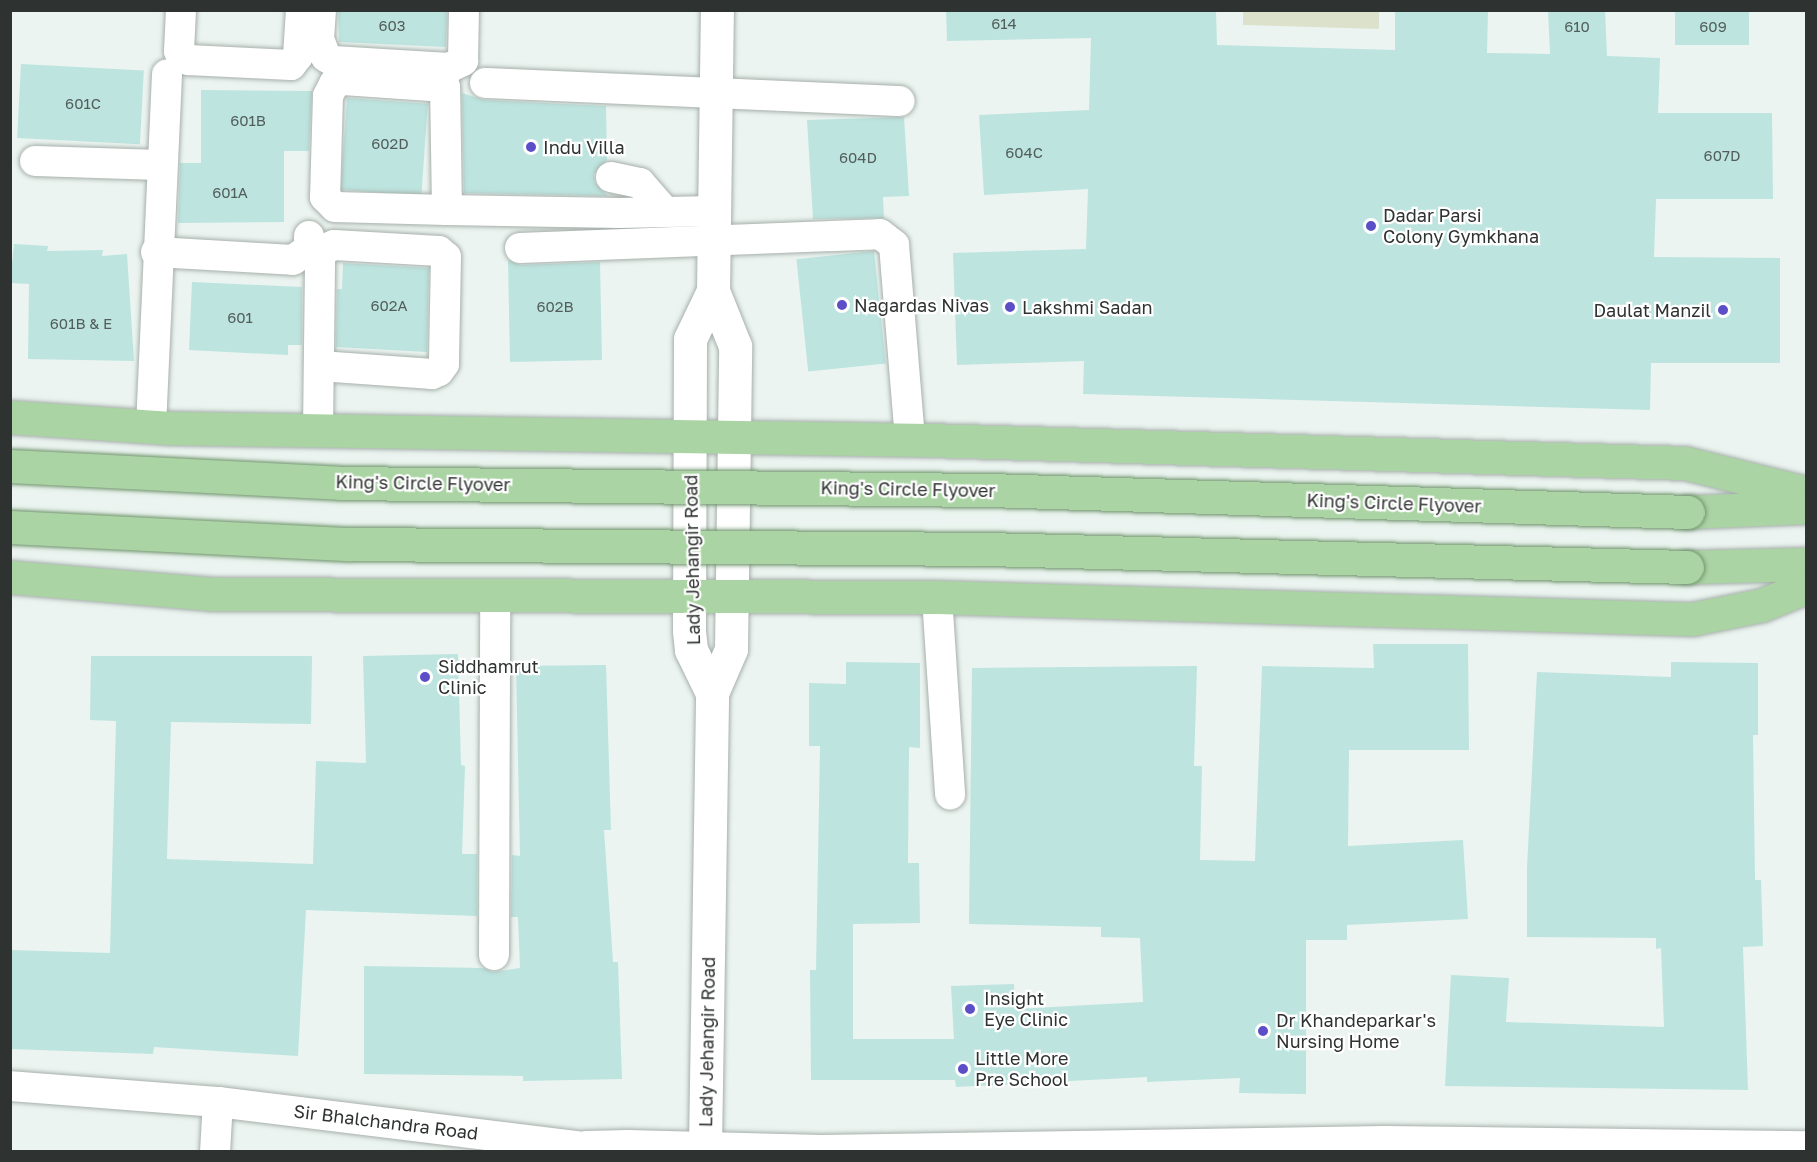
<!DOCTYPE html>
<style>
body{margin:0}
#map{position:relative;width:1817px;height:1162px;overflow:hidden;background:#ebf4f0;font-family:"Golos Text",sans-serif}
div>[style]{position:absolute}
.green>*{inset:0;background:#dce1cc}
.building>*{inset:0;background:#bde4df;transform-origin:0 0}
.roads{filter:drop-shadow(0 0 2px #a7b0ab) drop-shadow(0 0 2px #a7b0ab)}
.minor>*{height:30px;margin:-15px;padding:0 15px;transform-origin:15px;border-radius:15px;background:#fff}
.tertiary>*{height:33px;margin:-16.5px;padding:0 16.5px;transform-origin:16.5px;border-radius:16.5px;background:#fff}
.trunk>*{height:33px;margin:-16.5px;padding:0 16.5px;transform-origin:16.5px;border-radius:16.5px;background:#aad4a3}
.bridges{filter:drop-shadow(0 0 2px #70946c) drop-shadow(0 0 2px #70946c)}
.trunk-bridge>*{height:33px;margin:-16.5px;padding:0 16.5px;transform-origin:16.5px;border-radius:16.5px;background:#aad4a3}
.dots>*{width:16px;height:16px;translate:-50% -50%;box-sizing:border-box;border:3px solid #fff;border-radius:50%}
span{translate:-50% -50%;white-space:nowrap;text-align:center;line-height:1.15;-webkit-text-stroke:4.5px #fff;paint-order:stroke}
.number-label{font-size:15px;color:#525e5c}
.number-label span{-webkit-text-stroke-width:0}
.poi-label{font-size:18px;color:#2e3230}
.left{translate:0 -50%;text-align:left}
.right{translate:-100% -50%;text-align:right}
.street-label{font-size:18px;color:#2e3230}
.frame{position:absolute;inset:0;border:12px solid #2e3230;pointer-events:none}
</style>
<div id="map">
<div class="green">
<i style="clip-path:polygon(1243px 11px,1379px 11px,1379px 29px,1243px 25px)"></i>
</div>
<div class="building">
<i style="clip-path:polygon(338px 10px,447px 10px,446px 47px,339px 42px)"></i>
<i style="clip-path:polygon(946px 10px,1216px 10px,1217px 45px,1395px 50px,1395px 10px,1488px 10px,1487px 53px,1550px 54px,1548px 10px,1605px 10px,1607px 56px,1660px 58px,1658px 113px,1772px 113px,1773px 199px,1656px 199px,1654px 257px,1780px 258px,1780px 363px,1651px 363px,1650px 410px,1083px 394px,1084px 361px,957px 365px,953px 253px,1086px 249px,1088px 189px,984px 195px,979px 115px,1089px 110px,1091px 38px,947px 41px)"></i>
<i style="left:1675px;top:10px;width:74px;height:35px"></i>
<i style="left:21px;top:64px;width:123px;height:74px;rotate:3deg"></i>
<i style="clip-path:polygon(201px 90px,312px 91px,309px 151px,284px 151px,284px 222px,178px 223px,180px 163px,201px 163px)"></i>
<i style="clip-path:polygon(462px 93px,484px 100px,606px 106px,607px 160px,594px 174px,595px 183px,608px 196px,464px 193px)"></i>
<i style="left:347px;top:98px;width:81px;height:92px;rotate:4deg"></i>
<i style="clip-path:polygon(904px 117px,909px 196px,883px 197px,884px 218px,813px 219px,807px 120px)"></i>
<i style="clip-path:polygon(14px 244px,48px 246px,47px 251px,103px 250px,102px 256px,127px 254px,134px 361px,28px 359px,29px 284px,10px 283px)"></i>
<i style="left:874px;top:251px;width:113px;height:78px;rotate:84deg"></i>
<i style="clip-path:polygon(508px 260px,521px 265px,600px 262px,602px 360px,510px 362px)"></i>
<i style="clip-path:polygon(343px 263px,429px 268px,427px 352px,336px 347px,337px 289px,342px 289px)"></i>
<i style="clip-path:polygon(192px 282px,302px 287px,302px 345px,288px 345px,288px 355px,189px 350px)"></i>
<i style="clip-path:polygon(1373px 644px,1468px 644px,1469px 750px,1349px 750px,1348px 846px,1463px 840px,1468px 919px,1347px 925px,1347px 940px,1306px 940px,1306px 1094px,1239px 1093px,1240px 1078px,1147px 1082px,1147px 1077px,956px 1087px,955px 1080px,811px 1080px,810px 970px,816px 970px,820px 746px,809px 746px,809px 683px,846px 684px,846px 662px,920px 663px,920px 748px,909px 747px,908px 863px,919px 863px,920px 923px,853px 924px,853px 1039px,954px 1039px,951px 986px,1014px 984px,1015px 1009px,1143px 1002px,1140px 938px,1101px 937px,1101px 927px,969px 924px,972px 668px,1197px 666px,1194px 766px,1202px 766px,1200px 860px,1255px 861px,1262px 666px,1374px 668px)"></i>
<i style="clip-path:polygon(458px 654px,461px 765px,465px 766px,462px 854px,477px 854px,477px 916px,306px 910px,298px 1056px,154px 1047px,153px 1054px,10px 1049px,10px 950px,110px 953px,116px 721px,90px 720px,91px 656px,312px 656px,311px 724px,171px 722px,167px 859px,313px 864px,316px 761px,366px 763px,363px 656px)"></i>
<i style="clip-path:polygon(1671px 662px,1758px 663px,1758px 735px,1753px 735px,1755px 880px,1761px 880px,1763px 946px,1743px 947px,1748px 1090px,1445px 1086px,1451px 975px,1509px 978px,1506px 1022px,1664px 1027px,1661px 948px,1656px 949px,1656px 938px,1527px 937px,1527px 868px,1537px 672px,1671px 677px)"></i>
<i style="clip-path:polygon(606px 665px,611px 830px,604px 830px,613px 962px,618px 962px,622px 1079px,523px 1081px,523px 1076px,364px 1074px,364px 966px,483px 968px,493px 972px,520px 968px,518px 917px,511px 917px,512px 855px,520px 856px,516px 666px)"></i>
</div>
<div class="roads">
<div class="minor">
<i style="left:181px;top:10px;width:41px;rotate:92.8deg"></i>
<i style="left:179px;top:51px;width:13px;rotate:45deg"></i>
<i style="left:188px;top:60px;width:103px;rotate:2.8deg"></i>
<i style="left:291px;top:65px;width:11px;rotate:-52deg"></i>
<i style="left:298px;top:56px;width:46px;rotate:-86.3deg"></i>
<i style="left:321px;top:10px;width:29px;rotate:94deg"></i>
<i style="left:319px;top:39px;width:19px;rotate:69deg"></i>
<i style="left:326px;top:57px;width:8px;rotate:30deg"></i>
<i style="left:333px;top:61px;width:116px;rotate:3.5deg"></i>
<i style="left:449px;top:68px;width:16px;rotate:-27deg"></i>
<i style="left:463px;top:61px;width:51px;rotate:-88.9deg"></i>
<i style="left:485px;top:83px;width:415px;rotate:2.5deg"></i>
<i style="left:35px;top:161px;width:125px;rotate:1.8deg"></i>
<i style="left:611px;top:177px;width:30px;rotate:12deg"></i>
<i style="left:640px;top:183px;width:38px;rotate:49deg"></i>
<i style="left:447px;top:210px;width:123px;rotate:-90.9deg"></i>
<i style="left:445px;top:87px;width:102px;rotate:-176.1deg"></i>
<i style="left:343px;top:80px;width:10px;rotate:156deg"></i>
<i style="left:334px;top:84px;width:13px;rotate:117deg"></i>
<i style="left:328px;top:96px;width:101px;rotate:91.7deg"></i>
<i style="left:325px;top:197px;width:14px;rotate:45deg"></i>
<i style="left:335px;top:207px;width:112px;rotate:1.5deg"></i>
<i style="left:447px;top:210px;width:172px;rotate:1deg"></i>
<i style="left:619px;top:213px;width:95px;rotate:-1.2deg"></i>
<i style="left:520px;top:248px;width:360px;rotate:-2.2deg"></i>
<i style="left:880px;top:234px;width:18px;rotate:38deg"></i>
<i style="left:894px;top:245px;width:196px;rotate:85.3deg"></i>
<i style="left:156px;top:252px;width:137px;rotate:3.3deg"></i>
<i style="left:293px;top:260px;width:19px;rotate:-35deg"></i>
<i style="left:309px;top:249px;width:13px;rotate:-90deg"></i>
<i style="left:151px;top:427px;width:353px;rotate:-87.4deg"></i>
<i style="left:318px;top:430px;width:173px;rotate:-89.3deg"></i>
<i style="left:320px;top:257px;width:9px;rotate:-58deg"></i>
<i style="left:325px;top:249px;width:10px;rotate:-24deg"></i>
<i style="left:334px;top:245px;width:105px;rotate:3.3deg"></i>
<i style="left:439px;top:251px;width:9px;rotate:41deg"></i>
<i style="left:446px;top:257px;width:107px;rotate:91.1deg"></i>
<i style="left:444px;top:364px;width:9px;rotate:126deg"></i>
<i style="left:439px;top:371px;width:8px;rotate:157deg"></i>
<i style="left:432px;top:374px;width:112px;rotate:-175.9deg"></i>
<i style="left:937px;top:597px;width:198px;rotate:86.2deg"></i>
<i style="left:494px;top:955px;width:357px;rotate:-89.8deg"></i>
<i style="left:10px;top:1086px;width:209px;rotate:4.4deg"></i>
<i style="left:218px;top:1102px;width:372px;rotate:7deg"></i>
<i style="left:215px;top:1152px;width:50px;rotate:-86.6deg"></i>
</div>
<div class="tertiary">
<i style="left:712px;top:693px;width:48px;rotate:-66.6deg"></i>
<i style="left:731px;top:649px;width:303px;rotate:-89.2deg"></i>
<i style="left:735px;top:346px;width:59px;rotate:-111.8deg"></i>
<i style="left:705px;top:1147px;width:454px;rotate:-89.1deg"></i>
<i style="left:712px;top:693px;width:48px;rotate:-116deg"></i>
<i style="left:691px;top:650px;width:20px;rotate:-96deg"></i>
<i style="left:689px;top:630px;width:291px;rotate:-89.8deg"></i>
<i style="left:690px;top:339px;width:53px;rotate:-64.4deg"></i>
<i style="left:713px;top:291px;width:281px;rotate:-89.2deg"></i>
<i style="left:582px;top:1152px;width:7px;rotate:-45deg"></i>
<i style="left:587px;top:1147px;width:40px;rotate:-1.4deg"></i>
<i style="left:627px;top:1146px;width:194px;rotate:1.5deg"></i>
<i style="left:821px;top:1151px;width:563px;rotate:-0.92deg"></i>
<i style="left:1384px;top:1142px;width:422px;rotate:0.7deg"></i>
</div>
<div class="trunk">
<i style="left:10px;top:417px;width:161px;rotate:3.9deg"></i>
<i style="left:171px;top:428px;width:758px;rotate:0.91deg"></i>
<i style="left:929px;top:440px;width:756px;rotate:1.74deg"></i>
<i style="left:1685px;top:463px;width:125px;rotate:13.9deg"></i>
<i style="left:1688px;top:512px;width:118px;rotate:-2.4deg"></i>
<i style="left:1687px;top:567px;width:119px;rotate:-1.4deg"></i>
<i style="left:10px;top:577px;width:202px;rotate:4.8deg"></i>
<i style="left:211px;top:594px;width:726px;rotate:0.24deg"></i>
<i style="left:937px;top:597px;width:755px;rotate:1.67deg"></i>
<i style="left:1692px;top:619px;width:71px;rotate:-11.3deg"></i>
<i style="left:1762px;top:605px;width:48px;rotate:-22.2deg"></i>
</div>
</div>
<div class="bridges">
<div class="trunk-bridge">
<i style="left:10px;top:466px;width:330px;rotate:2.9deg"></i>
<i style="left:340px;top:483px;width:649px;rotate:0.62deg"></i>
<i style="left:989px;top:490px;width:699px;rotate:1.8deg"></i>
<i style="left:10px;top:527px;width:340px;rotate:2.9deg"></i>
<i style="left:350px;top:544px;width:636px;rotate:0.45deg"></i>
<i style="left:986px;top:549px;width:701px;rotate:1.47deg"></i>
</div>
</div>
<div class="dots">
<i style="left:531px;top:147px;background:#5b4ec6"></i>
<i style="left:1371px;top:226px;background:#5b4ec6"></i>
<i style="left:842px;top:305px;background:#5b4ec6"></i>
<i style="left:1010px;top:307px;background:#5b4ec6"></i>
<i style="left:1723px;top:310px;background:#5b4ec6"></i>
<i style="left:425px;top:677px;background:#5b4ec6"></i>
<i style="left:970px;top:1009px;background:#5b4ec6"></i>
<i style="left:1263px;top:1031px;background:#5b4ec6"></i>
<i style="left:963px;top:1069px;background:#5b4ec6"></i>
</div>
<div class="number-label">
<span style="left:1004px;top:24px">614</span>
<span style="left:392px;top:26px">603</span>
<span style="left:1577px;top:27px">610</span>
<span style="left:1713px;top:27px">609</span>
<span style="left:83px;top:104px">601C</span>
<span style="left:248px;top:121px">601B</span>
<span style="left:390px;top:144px">602D</span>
<span style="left:1024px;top:153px">604C</span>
<span style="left:1722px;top:156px">607D</span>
<span style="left:858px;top:158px">604D</span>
<span style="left:230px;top:193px">601A</span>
<span style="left:389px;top:306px">602A</span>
<span style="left:555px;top:307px">602B</span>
<span style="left:240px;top:318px">601</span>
<span style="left:81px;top:324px">601B &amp; E</span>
</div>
<div class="poi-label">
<span class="left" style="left:543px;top:147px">Indu Villa</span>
<span class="left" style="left:1383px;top:226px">Dadar Parsi<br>Colony Gymkhana</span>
<span class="left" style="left:854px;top:305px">Nagardas Nivas</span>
<span class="left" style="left:1022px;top:307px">Lakshmi Sadan</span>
<span class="right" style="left:1711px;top:310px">Daulat Manzil</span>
<span class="left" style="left:438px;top:677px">Siddhamrut<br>Clinic</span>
<span class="left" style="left:984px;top:1009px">Insight<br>Eye Clinic</span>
<span class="left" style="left:1276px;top:1031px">Dr Khandeparkar's<br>Nursing Home</span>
<span class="left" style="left:975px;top:1069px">Little More<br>Pre School</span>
</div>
<div class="street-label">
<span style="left:423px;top:483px;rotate:1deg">King's Circle Flyover</span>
<span style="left:908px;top:489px;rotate:1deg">King's Circle Flyover</span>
<span style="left:1394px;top:503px;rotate:2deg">King's Circle Flyover</span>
<span style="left:692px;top:560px;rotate:-91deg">Lady Jehangir Road</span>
<span style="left:707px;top:1042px;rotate:-89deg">Lady Jehangir Road</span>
<span style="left:386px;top:1122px;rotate:7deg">Sir Bhalchandra Road</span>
</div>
<div class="frame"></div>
</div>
